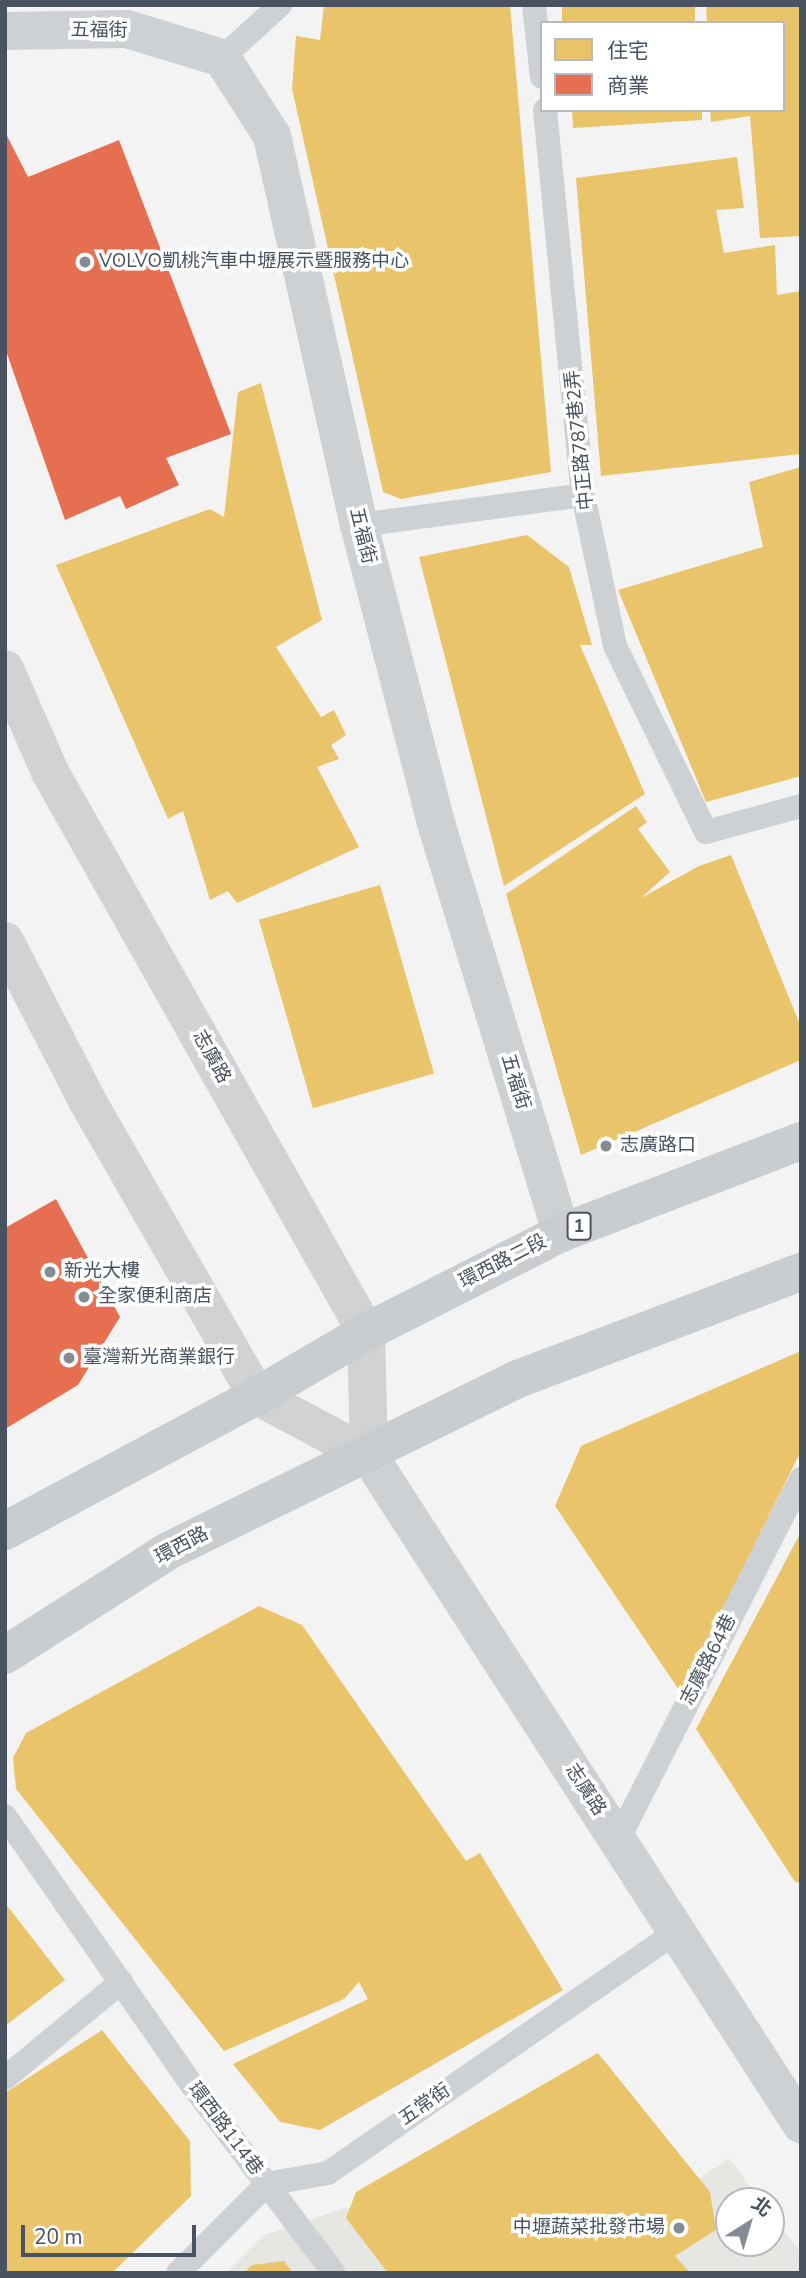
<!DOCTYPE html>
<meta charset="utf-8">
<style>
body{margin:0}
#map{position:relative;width:806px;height:2278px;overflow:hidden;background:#f3f3f3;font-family:"Nunito Sans","Noto Sans TC",sans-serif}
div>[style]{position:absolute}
.commercial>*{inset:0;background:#e6e6e2}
.homes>*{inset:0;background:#e9c46a;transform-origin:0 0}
.shops>*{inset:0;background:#e76f51}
.lane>*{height:24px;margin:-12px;padding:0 12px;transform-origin:12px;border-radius:12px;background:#ced1d4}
.street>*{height:38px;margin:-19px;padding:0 19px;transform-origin:19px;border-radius:19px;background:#ced1d4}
.secondary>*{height:38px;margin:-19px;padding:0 19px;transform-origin:19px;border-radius:19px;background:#d0d2d4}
.primary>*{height:38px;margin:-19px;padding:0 19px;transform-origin:19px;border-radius:19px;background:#cacdd0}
.dots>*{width:19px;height:19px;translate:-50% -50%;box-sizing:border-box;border:4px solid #fff;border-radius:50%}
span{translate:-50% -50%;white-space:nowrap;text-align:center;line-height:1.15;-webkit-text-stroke:7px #fff;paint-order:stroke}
.shield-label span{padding:2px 5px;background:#fff;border:2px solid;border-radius:5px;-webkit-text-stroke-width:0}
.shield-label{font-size:18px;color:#49535f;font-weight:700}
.street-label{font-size:19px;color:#49535f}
.poi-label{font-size:19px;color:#49535f}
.left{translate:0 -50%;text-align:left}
.right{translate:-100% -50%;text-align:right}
.frame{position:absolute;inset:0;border:7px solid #49535f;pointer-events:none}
.legend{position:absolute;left:540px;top:21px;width:245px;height:91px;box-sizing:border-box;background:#fff;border:2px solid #b6babf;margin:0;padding:9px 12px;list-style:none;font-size:21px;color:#49535f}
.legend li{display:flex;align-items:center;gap:14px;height:35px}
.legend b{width:35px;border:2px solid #b6babf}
.north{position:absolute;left:715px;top:2187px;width:70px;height:70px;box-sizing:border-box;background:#fff;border:2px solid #b6babf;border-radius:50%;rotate:37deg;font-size:19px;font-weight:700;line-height:28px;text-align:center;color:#49535f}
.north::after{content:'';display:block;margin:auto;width:24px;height:32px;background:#848b93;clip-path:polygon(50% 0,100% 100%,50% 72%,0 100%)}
.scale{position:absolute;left:21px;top:2225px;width:175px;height:32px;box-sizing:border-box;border:4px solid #49535f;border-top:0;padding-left:9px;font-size:21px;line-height:24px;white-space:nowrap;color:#49535f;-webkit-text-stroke:5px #fff;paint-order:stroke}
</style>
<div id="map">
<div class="commercial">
<i style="clip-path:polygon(729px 2158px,761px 2201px,729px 2201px,729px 2243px,771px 2243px,771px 2214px,801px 2253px,801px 2273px,566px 2273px)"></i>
<i style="clip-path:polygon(349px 2207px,410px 2273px,226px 2273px,264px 2235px)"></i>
</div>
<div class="homes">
<i style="clip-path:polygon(324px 5px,510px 5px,551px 472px,401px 499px,383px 492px,292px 89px,296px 36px,320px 40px)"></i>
<i style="left:562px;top:5px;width:133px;height:18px"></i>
<i style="clip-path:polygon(706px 5px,801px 5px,801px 236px,760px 238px,750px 116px,711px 122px,710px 110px,783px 110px,783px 23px,707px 23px)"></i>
<i style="clip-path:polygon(572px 110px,702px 110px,702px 120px,573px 128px)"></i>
<i style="clip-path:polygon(737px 157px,744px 208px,716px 210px,724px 253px,775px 245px,777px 295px,801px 291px,801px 454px,601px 476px,576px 178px)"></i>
<i style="clip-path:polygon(261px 383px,322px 620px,276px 647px,321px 717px,334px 710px,346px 735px,331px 745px,339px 759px,317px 767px,359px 847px,237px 903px,228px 891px,210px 900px,183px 811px,168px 819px,56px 565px,210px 509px,224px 517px,238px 392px)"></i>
<i style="clip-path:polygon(801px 467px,801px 776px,706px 802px,618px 590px,763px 547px,749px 482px)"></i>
<i style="clip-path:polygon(527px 535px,569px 567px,592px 645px,580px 645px,645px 794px,504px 886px,419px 557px)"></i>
<i style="clip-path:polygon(636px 806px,647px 822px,638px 829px,670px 872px,641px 898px,699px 866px,731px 855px,801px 1027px,801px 1060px,581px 1155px,506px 894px)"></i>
<i style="left:380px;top:885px;width:196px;height:126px;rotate:74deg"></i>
<i style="clip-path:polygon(801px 1351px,801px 1451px,681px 1693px,555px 1506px,581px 1446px)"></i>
<i style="clip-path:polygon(801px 1532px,801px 1883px,795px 1882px,696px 1729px)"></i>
<i style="clip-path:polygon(259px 1606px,302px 1625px,466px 1861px,480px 1853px,563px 1990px,320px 2130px,280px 2122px,233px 2064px,368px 1999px,359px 1982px,344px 1999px,224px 2051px,16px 1789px,13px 1758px,26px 1733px)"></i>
<i style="clip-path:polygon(5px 1903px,65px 1980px,5px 2026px)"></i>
<i style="clip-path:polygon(102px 2030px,190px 2141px,191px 2196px,112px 2273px,5px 2273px,5px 2093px)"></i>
<i style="clip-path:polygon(598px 2053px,710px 2192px,716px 2230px,675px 2256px,690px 2273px,388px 2273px,346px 2218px,356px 2192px)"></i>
<i style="clip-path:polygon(284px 2261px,293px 2273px,244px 2273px,252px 2265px)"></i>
</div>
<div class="shops">
<i style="clip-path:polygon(5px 132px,28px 177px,119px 140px,231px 434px,166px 458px,179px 485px,126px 509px,120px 496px,65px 520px,5px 348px)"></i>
<i style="clip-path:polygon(56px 1199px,120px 1317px,78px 1385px,5px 1429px,5px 1228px)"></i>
</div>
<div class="lane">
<i style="left:534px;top:5px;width:72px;rotate:83.7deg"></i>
<i style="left:222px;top:58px;width:79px;rotate:-42.4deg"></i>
<i style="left:545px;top:110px;width:387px;rotate:84.4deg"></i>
<i style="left:583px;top:495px;width:154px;rotate:78deg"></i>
<i style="left:615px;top:646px;width:207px;rotate:63.9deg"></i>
<i style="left:706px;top:832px;width:98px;rotate:-15.3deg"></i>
<i style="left:359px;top:525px;width:226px;rotate:-7.6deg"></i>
<i style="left:5px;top:1816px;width:329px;rotate:55.2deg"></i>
<i style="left:193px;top:2086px;width:234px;rotate:53deg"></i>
<i style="left:618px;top:1840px;width:405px;rotate:-63.1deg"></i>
<i style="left:5px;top:2078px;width:151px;rotate:-39.6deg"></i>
<i style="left:178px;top:2273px;width:126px;rotate:-45deg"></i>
<i style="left:267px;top:2184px;width:62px;rotate:-10.2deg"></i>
<i style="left:328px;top:2173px;width:425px;rotate:-34.7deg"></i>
</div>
<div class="street">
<i style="left:5px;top:31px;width:122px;rotate:-0.9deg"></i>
<i style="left:127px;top:29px;width:99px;rotate:17deg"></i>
<i style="left:222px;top:58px;width:93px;rotate:57.3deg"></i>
<i style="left:272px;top:136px;width:399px;rotate:77.4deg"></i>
<i style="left:359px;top:525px;width:308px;rotate:75.5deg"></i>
<i style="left:436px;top:823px;width:429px;rotate:73deg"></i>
<i style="left:369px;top:1456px;width:796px;rotate:57.11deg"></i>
</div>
<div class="secondary">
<i style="left:5px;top:669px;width:112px;rotate:66.4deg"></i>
<i style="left:50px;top:772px;width:643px;rotate:60.56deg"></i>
<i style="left:366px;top:1332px;width:124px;rotate:88.6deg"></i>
<i style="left:369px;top:1456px;width:127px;rotate:-151.8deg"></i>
<i style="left:257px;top:1396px;width:341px;rotate:-119.9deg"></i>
<i style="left:87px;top:1100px;width:179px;rotate:-117.3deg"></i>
</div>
<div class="primary">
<i style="left:5px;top:1531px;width:286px;rotate:-28.2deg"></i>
<i style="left:257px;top:1396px;width:126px;rotate:-30.4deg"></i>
<i style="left:366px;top:1332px;width:219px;rotate:-26.9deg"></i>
<i style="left:561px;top:1233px;width:257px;rotate:-21deg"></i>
<i style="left:5px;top:1655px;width:193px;rotate:-32.5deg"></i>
<i style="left:168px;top:1551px;width:387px;rotate:-26.2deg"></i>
<i style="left:515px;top:1380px;width:306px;rotate:-20.7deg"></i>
</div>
<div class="dots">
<i style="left:85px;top:262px;background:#848b93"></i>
<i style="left:606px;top:1146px;background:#848b93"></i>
<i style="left:50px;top:1272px;background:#848b93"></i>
<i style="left:84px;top:1297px;background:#848b93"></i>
<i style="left:69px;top:1358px;background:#848b93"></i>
<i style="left:679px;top:2228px;background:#848b93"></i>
</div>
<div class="shield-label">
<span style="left:579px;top:1226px">1</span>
</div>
<div class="street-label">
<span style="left:99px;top:31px;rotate:1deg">五福街</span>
<span style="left:580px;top:440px;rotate:-96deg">中正路787巷2弄</span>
<span style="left:362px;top:536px;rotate:76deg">五福街</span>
<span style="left:211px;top:1057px;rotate:61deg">志廣路</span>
<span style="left:515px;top:1082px;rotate:73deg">五福街</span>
<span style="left:503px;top:1262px;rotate:-27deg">環西路二段</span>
<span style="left:182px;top:1546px;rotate:-28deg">環西路</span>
<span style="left:709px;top:1660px;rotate:-63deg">志廣路64巷</span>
<span style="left:585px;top:1790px;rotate:57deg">志廣路</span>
<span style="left:425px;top:2105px;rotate:-35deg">五常街</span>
<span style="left:225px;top:2129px;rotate:53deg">環西路114巷</span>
</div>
<div class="poi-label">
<span class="left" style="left:99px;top:262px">VOLVO凱桃汽車中壢展示暨服務中心</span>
<span class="left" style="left:620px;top:1146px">志廣路口</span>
<span class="left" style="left:64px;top:1272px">新光大樓</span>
<span class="left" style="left:98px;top:1297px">全家便利商店</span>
<span class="left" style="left:83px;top:1358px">臺灣新光商業銀行</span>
<span class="right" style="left:665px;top:2228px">中壢蔬菜批發市場</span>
</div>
<div class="frame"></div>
<ul class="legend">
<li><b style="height:19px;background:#e9c46a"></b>住宅</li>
<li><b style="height:19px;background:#e76f51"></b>商業</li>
</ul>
<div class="north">北</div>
<div class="scale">20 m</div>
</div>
